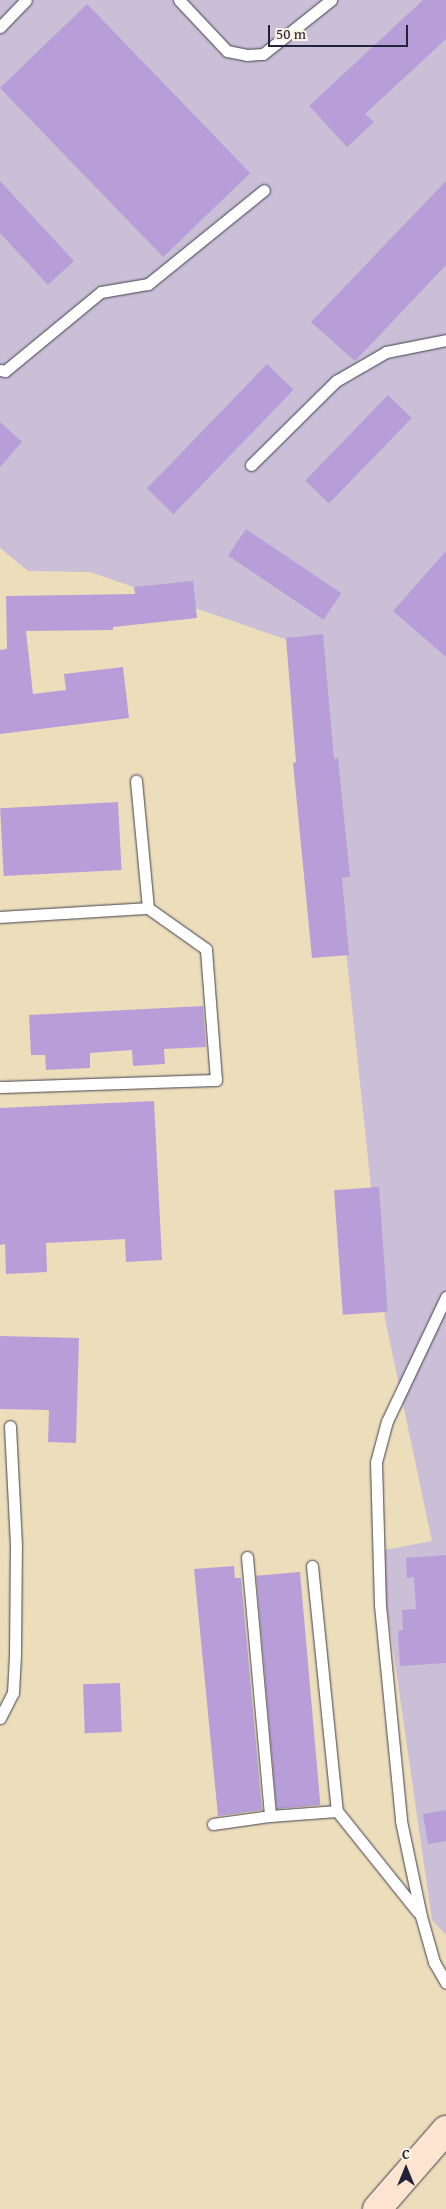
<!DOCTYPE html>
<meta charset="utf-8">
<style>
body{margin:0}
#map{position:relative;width:446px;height:2209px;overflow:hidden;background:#ecdebb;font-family:"Gentium Book Plus",serif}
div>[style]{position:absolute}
.industrial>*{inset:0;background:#cabfd6}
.building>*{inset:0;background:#b79ed9;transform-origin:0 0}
.roads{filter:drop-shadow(0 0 1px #403e4e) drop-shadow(0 0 1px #403e4e)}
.service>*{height:11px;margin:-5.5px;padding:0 5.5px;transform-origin:5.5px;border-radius:5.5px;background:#fff}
.secondary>*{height:28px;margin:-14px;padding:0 14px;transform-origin:14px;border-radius:14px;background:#fde4d0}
span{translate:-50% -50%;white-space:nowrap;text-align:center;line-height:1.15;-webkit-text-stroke:4px #fcf5e5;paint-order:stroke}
.north{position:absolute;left:381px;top:2144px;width:50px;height:50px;-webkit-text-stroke:4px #fcf5e5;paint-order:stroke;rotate:0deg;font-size:14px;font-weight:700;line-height:20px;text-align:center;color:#22223b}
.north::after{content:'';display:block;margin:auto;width:18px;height:22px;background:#22223b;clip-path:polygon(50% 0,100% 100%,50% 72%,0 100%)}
.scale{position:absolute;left:268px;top:25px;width:140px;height:22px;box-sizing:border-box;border:2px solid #22223b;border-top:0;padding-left:6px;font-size:15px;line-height:18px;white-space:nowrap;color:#22223b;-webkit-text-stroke:4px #fcf5e5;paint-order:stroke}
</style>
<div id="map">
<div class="industrial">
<i style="clip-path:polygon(0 0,446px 0,446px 1935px,432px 1920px,379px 1551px,432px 1541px,385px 1319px,314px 649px,90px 572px,28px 571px,0 548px)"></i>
</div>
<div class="building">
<i style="clip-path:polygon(423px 0,446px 0,446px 39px,365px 114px,374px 122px,347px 147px,309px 106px)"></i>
<i style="left:87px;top:4px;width:235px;height:121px;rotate:46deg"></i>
<i style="clip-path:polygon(0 181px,74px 261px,48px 285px,0 233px)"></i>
<i style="clip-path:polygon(446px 181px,446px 265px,355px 361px,311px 322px)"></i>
<i style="left:267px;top:364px;width:37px;height:173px;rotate:44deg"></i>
<i style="left:388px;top:395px;width:33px;height:119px;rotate:44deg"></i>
<i style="clip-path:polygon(0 422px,22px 442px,0 467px)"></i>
<i style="left:246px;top:529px;width:115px;height:32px;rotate:34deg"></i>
<i style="clip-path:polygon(446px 551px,446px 657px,393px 611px)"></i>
<i style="clip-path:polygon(193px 581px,197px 618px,113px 627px,113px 630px,26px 631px,33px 694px,66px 690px,64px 674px,123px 667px,129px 718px,0 734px,0 650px,7px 649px,6px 596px,135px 594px,134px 587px)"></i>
<i style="clip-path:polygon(323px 634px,334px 759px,338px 758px,350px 877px,342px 878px,349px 955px,312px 958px,293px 763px,296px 762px,286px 638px)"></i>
<i style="left:118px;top:802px;width:68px;height:118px;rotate:87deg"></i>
<i style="clip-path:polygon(203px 1006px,206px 1047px,164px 1049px,165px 1064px,133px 1066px,132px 1050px,90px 1053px,90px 1068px,46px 1070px,45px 1055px,31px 1055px,29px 1015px)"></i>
<i style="clip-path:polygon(154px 1101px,162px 1260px,126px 1262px,125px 1239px,46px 1243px,47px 1272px,6px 1274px,5px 1244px,0 1245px,0 1108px)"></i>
<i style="left:379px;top:1187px;width:125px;height:45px;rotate:86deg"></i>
<i style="clip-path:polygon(0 1336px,79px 1338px,76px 1443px,48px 1442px,49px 1410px,0 1409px)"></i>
<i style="clip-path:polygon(446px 1555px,446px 1663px,400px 1666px,398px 1631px,403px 1630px,402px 1610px,416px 1609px,414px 1577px,407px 1578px,406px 1558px)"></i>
<i style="clip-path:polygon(234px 1566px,235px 1578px,241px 1578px,262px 1810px,218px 1816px,194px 1569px)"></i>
<i style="left:300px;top:1572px;width:234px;height:44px;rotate:85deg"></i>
<i style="left:120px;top:1683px;width:49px;height:37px;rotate:88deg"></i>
<i style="clip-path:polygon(446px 1810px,446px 1841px,428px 1844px,423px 1814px)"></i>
</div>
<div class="roads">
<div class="service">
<i style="left:179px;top:0;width:70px;rotate:46.7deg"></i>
<i style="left:227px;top:51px;width:20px;rotate:11deg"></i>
<i style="left:247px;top:55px;width:16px;rotate:-4deg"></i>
<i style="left:263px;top:54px;width:87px;rotate:-38.5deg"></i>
<i style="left:0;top:27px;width:37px;rotate:-46deg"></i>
<i style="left:0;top:370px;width:5px;rotate:11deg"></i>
<i style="left:5px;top:371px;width:124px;rotate:-39.5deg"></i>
<i style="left:101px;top:292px;width:48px;rotate:-9.7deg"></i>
<i style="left:148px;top:284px;width:149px;rotate:-39deg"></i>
<i style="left:251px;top:465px;width:120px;rotate:-44.7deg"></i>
<i style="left:336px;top:381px;width:58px;rotate:-30.1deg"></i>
<i style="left:386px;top:352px;width:61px;rotate:-11.3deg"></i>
<i style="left:0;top:917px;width:148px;rotate:-3.5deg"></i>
<i style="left:0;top:1087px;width:216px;rotate:-1.9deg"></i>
<i style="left:216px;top:1080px;width:131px;rotate:-94.4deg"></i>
<i style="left:206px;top:949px;width:71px;rotate:-144.7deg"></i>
<i style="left:148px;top:908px;width:128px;rotate:-95.4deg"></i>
<i style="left:446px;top:1297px;width:137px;rotate:115.4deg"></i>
<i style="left:387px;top:1421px;width:42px;rotate:105deg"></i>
<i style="left:376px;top:1462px;width:143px;rotate:88.4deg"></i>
<i style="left:380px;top:1605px;width:217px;rotate:84.4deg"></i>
<i style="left:401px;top:1821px;width:97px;rotate:78.1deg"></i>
<i style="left:421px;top:1916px;width:48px;rotate:74.2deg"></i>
<i style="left:434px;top:1962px;width:24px;rotate:60deg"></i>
<i style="left:247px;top:1557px;width:260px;rotate:84.9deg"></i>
<i style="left:270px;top:1816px;width:67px;rotate:-4.3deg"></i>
<i style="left:312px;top:1566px;width:246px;rotate:84.2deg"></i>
<i style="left:337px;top:1811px;width:129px;rotate:51.3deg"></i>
<i style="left:0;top:1718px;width:28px;rotate:-63deg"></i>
<i style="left:13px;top:1693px;width:39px;rotate:-87deg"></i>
<i style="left:15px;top:1654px;width:109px;rotate:-89.5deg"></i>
<i style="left:16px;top:1545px;width:119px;rotate:-92.9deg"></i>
<i style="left:213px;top:1824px;width:58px;rotate:-8deg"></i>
</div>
<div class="secondary">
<i style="left:377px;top:2209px;width:105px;rotate:-48.9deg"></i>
</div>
</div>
<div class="north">С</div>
<div class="scale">50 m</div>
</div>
